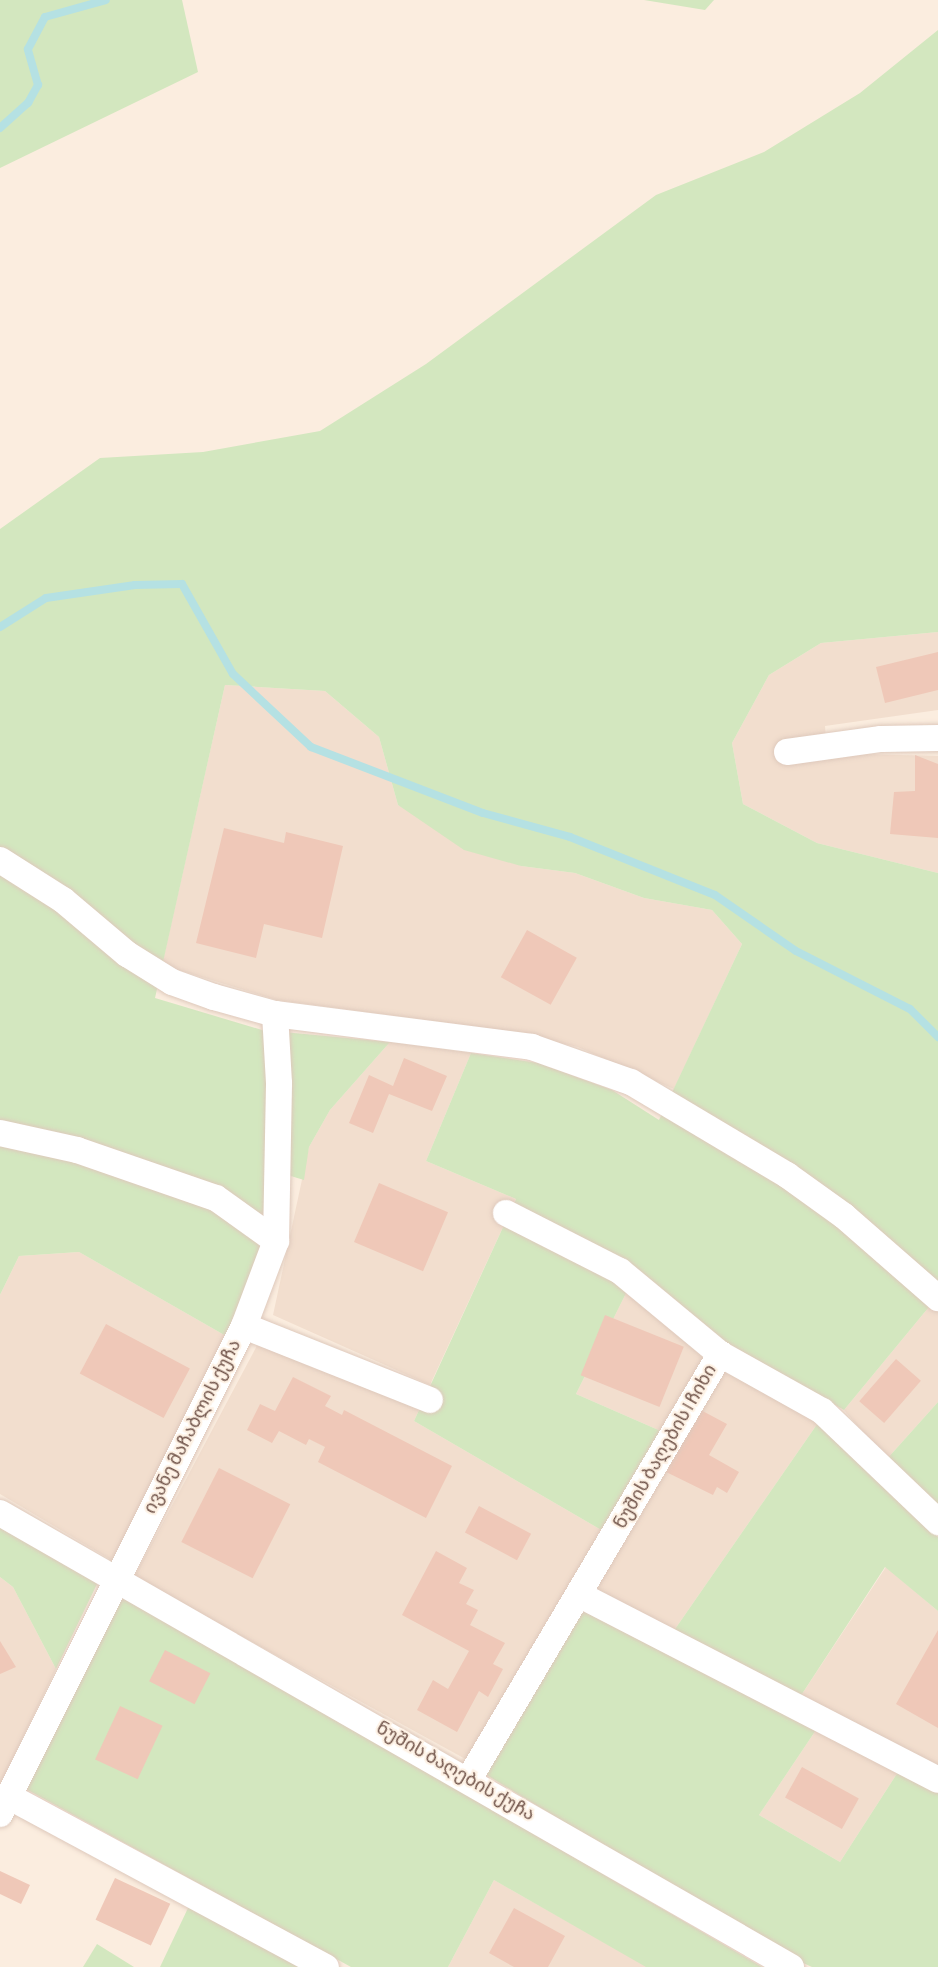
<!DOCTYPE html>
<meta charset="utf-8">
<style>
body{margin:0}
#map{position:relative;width:938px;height:1967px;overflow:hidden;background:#fbeddf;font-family:"Sofia Sans Condensed","Noto Sans Georgian",sans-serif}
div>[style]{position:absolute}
.residential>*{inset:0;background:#f2dece}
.green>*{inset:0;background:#d3e7bf}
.stream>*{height:8px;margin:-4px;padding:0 4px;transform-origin:4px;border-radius:4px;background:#b5e1e3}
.building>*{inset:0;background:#efc8b8;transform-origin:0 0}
.roads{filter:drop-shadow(0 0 2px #dec9bc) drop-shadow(0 0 2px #dec9bc)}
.minor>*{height:26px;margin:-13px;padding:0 13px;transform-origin:13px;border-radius:13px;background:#fff}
span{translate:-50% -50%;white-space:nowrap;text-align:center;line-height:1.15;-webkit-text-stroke:4.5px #fef2e5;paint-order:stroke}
.street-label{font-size:18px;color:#6f5248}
</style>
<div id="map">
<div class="residential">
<i style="clip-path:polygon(938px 632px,938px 710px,825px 726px,827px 753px,938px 756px,938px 873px,817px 843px,743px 804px,732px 743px,769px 675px,821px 643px)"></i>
<i style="clip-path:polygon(225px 685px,325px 691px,379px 737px,398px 805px,521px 866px,575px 873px,644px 898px,712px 910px,742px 944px,674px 1089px,578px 1047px,501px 1030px,277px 1000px,162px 965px)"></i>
<i style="clip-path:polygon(390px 1042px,471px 1053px,426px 1161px,516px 1199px,430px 1385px,273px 1315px,309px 1147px,330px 1110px)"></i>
<i style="clip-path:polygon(79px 1252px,226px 1336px,113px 1561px,0 1494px,0 1295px,19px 1256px)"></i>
<i style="clip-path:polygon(628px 1289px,706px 1354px,663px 1432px,576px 1394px)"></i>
<i style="clip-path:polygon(938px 1296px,938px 1402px,886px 1460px,844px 1410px)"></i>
<i style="clip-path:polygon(260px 1340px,419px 1410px,414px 1421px,603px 1531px,469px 1761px,134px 1577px)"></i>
<i style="clip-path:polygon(723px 1370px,820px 1420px,673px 1632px,595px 1589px)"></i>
<i style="clip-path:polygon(886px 1567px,938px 1611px,938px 1769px,800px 1697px)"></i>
<i style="clip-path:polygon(0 1577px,13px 1587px,56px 1669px,0 1785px)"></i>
<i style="clip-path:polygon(816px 1730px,898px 1772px,840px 1862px,759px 1815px)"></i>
<i style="clip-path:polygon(494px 1880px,646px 1966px,646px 1967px,448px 1967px)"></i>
</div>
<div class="green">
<i style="clip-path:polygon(0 0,182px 0,198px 72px,0 168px)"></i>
<i style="clip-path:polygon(644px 0,714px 0,705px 10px)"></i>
<i style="clip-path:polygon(938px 30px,938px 632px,821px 643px,769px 675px,732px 743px,743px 804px,817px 843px,938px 873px,938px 1296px,844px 1410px,726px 1342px,638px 1269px,576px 1394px,663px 1432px,603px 1531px,414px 1421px,516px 1199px,426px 1161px,471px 1053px,538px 1063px,612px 1090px,659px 1120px,742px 944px,712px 910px,644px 898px,575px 873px,521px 866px,464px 850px,398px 805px,379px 737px,325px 691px,225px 685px,155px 998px,262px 1030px,390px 1042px,330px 1110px,309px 1147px,304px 1180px,271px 1170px,264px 1242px,226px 1336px,79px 1252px,19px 1256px,0 1295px,0 529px,100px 458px,203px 452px,320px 431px,426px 364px,656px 195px,764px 152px,860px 93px)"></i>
<i style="clip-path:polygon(938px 1402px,938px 1511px,886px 1460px)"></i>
<i style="clip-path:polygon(820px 1420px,938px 1537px,938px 1611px,885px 1567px,800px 1697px,673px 1632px)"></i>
<i style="clip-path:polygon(0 1524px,98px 1582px,56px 1669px,13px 1587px,0 1577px)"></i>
<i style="clip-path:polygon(123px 1594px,762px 1967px,646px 1967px,494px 1880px,448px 1967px,351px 1967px,26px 1789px)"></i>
<i style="clip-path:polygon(581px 1610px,816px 1730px,759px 1815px,840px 1862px,898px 1772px,938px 1793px,938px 1967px,812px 1967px,777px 1951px,485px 1774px)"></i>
<i style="clip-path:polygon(189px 1906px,299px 1967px,160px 1967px)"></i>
<i style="clip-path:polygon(97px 1944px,134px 1967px,83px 1967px)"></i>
</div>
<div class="stream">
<i style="left:0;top:128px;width:38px;rotate:-42deg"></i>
<i style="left:28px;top:103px;width:21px;rotate:-61deg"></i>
<i style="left:38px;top:85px;width:37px;rotate:-106deg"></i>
<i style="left:28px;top:49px;width:36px;rotate:-62deg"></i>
<i style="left:45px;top:17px;width:63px;rotate:-15.6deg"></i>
<i style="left:0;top:627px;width:54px;rotate:-32.2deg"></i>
<i style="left:46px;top:598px;width:90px;rotate:-8.3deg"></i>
<i style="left:135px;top:585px;width:47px;rotate:-1.2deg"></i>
<i style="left:182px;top:584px;width:103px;rotate:60.5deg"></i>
<i style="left:233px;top:674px;width:107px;rotate:43.1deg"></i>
<i style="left:311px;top:747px;width:184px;rotate:21deg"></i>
<i style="left:483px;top:813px;width:90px;rotate:15.4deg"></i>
<i style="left:570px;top:837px;width:156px;rotate:21.8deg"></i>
<i style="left:715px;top:895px;width:98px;rotate:34.7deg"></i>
<i style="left:796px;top:951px;width:128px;rotate:27deg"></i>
<i style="left:910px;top:1009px;width:40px;rotate:45deg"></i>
</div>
<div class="building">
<i style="clip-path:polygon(938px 652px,938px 690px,885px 703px,876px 667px)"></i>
<i style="clip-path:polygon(915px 755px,938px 764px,938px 838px,890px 834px,894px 792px,915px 791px)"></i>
<i style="clip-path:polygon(224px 828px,284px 843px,286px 832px,343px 846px,322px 938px,264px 924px,256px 958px,196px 943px)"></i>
<i style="left:527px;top:930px;width:57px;height:54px;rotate:29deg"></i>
<i style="clip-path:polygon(404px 1058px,447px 1076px,432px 1111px,389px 1094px,373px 1133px,349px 1123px,369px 1075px,393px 1086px)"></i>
<i style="left:379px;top:1183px;width:75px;height:64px;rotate:23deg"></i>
<i style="left:605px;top:1315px;width:85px;height:65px;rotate:22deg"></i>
<i style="left:106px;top:1324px;width:95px;height:56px;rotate:28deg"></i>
<i style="left:896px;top:1359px;width:33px;height:56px;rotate:41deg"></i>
<i style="clip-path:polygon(293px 1377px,331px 1396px,325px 1406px,342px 1415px,344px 1410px,452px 1466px,426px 1518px,318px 1462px,325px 1447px,309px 1439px,306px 1445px,279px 1431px,272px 1443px,247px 1430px,260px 1404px,275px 1411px)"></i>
<i style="clip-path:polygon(695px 1407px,727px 1424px,709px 1455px,739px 1472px,727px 1493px,717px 1487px,713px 1495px,660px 1469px)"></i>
<i style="left:219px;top:1468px;width:80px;height:83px;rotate:27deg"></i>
<i style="left:479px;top:1506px;width:59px;height:30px;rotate:28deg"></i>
<i style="clip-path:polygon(436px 1551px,467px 1568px,459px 1583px,474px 1590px,466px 1604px,478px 1610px,470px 1625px,505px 1643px,493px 1664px,503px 1669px,488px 1697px,479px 1691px,457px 1732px,417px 1710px,433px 1680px,448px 1689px,469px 1651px,402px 1615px)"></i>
<i style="clip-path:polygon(938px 1630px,938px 1728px,896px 1704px)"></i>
<i style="clip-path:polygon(0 1641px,16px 1667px,0 1674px)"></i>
<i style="left:165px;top:1650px;width:51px;height:35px;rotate:27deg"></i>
<i style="left:120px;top:1706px;width:47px;height:59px;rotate:25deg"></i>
<i style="left:802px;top:1767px;width:65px;height:35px;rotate:29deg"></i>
<i style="clip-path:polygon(0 1871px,30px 1885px,21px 1904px,0 1894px)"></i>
<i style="left:115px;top:1878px;width:61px;height:46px;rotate:25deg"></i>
<i style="clip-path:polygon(514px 1908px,565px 1936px,548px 1967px,514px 1967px,489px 1953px)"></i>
</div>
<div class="roads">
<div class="minor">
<i style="left:787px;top:752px;width:95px;rotate:-7.9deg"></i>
<i style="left:881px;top:739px;width:57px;rotate:-1deg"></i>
<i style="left:0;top:860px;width:75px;rotate:32.4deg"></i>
<i style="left:63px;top:900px;width:84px;rotate:40.2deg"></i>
<i style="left:127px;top:954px;width:53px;rotate:31.9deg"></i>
<i style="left:172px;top:982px;width:45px;rotate:19.7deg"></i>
<i style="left:214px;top:997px;width:63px;rotate:15.6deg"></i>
<i style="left:275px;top:1014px;width:259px;rotate:7.3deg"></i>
<i style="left:532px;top:1047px;width:105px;rotate:19.5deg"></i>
<i style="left:631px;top:1082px;width:182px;rotate:30.8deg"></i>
<i style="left:787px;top:1175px;width:70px;rotate:35.7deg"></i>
<i style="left:844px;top:1216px;width:125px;rotate:41.1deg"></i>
<i style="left:0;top:1133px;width:79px;rotate:12.4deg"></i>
<i style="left:77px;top:1150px;width:147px;rotate:19.1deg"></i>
<i style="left:216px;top:1198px;width:74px;rotate:35.6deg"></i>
<i style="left:506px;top:1213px;width:128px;rotate:27deg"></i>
<i style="left:620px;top:1271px;width:130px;rotate:39.7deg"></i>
<i style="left:244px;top:1326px;width:200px;rotate:21.7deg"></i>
<i style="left:0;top:1513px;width:912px;rotate:29.85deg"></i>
<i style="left:580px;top:1595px;width:403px;rotate:27.3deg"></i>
<i style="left:469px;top:1779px;width:494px;rotate:-59.4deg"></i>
<i style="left:720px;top:1354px;width:117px;rotate:29.2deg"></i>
<i style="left:822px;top:1411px;width:161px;rotate:43.7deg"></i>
<i style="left:8px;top:1796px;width:361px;rotate:28.3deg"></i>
<i style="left:0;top:1814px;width:546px;rotate:-63.43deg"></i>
<i style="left:244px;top:1326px;width:91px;rotate:-69.4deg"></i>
<i style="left:276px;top:1241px;width:158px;rotate:-88.9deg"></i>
<i style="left:279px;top:1083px;width:69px;rotate:-93.3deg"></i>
</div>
</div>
<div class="street-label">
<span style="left:193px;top:1427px;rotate:-63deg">ივანე მაჩაბლის ქუჩა</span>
<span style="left:666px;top:1447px;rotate:-60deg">ნუშის ბაღების I ჩიხი</span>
<span style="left:455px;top:1772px;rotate:30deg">ნუშის ბაღების ქუჩა</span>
</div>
</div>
